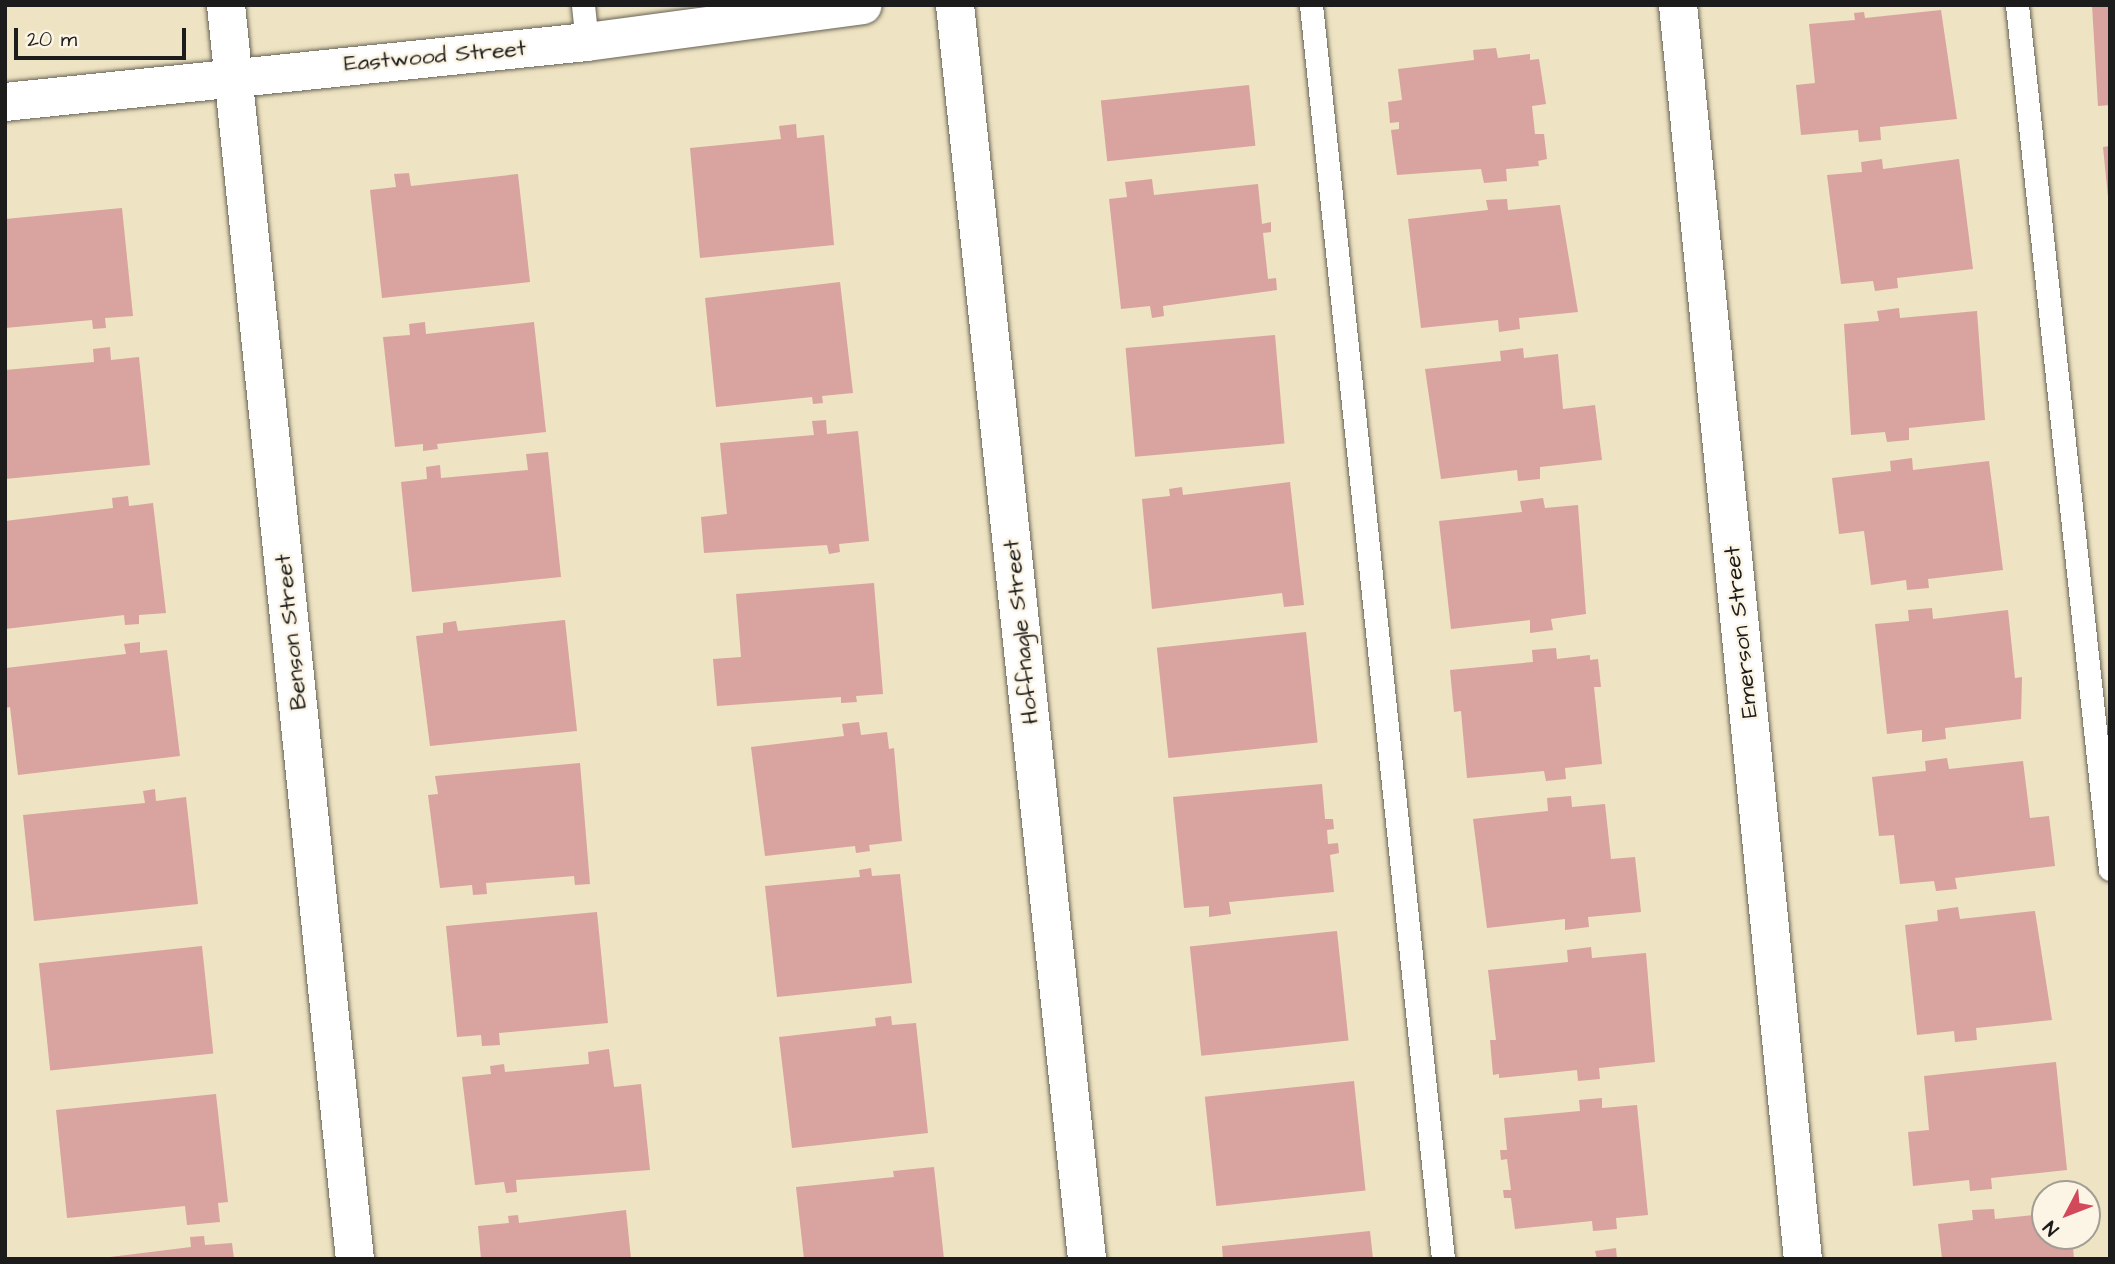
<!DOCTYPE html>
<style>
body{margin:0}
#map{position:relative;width:2115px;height:1264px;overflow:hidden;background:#eee3c2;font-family:"Architects Daughter",sans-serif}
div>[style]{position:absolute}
.building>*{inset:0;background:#d9a3a0;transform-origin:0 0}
.roads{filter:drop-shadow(0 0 2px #666256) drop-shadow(0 0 2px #666256)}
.service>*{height:23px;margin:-11.5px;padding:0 11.5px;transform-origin:11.5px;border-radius:11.5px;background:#fff}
.minor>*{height:38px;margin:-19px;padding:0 19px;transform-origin:19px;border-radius:19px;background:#fff}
span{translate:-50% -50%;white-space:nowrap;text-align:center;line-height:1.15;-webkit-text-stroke:5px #fcf5e5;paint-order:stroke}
.street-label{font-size:23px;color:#1c1c1c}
.frame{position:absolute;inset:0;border:7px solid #1c1c1c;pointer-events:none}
.north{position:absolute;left:2031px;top:1180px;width:70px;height:70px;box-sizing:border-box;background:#fcf5e5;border:2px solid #a29e95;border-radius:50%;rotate:228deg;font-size:19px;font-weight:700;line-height:28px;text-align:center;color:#1c1c1c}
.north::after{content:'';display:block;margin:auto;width:24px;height:32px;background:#d1495b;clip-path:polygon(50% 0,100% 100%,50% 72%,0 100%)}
.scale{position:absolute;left:14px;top:28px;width:172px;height:32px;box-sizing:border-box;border:4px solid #1c1c1c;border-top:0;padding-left:9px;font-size:21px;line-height:24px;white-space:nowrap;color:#1c1c1c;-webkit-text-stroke:5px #fcf5e5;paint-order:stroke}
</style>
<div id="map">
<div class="building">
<i style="clip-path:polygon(2092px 5px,2110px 5px,2110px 105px,2098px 106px)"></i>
<i style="clip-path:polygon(1941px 10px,1957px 119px,1880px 127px,1881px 140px,1859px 142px,1858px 130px,1801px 135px,1796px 85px,1815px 83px,1809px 24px,1855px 20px,1854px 13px,1864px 12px,1865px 18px)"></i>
<i style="clip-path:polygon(1496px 48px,1498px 58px,1530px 54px,1530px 60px,1539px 59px,1546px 104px,1532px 106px,1535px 134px,1544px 134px,1547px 159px,1538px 161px,1539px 166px,1506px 169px,1507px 181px,1484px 183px,1481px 169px,1397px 175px,1391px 130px,1399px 129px,1399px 122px,1390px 123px,1388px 102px,1402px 100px,1398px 69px,1474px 60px,1473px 50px)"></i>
<i style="left:1249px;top:85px;width:61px;height:149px;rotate:84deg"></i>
<i style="clip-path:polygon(796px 124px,797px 138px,824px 135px,834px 245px,700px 258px,690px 148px,781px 139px,779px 126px)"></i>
<i style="clip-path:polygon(2110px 146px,2110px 197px,2108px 197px,2103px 147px)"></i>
<i style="clip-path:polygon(1882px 159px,1883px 169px,1959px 159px,1973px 269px,1897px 278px,1898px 288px,1875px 291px,1873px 281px,1841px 284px,1827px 175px,1862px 172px,1861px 162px)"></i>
<i style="clip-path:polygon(409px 173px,411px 186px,518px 174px,530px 282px,382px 298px,370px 190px,396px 187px,394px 174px)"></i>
<i style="clip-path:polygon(1152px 179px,1154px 195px,1258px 184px,1262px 224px,1271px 222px,1271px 232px,1263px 233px,1268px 279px,1276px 278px,1277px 290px,1163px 306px,1164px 316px,1152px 318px,1150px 306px,1121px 309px,1109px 199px,1127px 197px,1125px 182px)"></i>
<i style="clip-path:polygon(1507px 199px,1508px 210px,1560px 205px,1578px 312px,1519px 318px,1520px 329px,1499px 332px,1498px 320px,1421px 328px,1408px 219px,1488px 210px,1486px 200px)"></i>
<i style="clip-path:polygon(122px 208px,133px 316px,105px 318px,106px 328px,93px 329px,92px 320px,5px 328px,5px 219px)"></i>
<i style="clip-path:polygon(840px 282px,853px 393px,822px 396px,823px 403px,813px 404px,812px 397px,716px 407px,705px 298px)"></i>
<i style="clip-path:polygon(1899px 308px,1900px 318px,1977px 311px,1985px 420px,1909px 428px,1909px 440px,1887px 442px,1885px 432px,1851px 435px,1844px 324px,1879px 321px,1877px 311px)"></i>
<i style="clip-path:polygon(425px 322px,426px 334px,534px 322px,546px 432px,437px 444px,438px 449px,423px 451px,423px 444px,395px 447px,383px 337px,410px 335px,409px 324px)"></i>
<i style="left:1275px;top:335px;width:109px;height:150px;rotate:85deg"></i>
<i style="clip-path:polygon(110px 347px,111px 360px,139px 357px,150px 465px,5px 479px,5px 370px,94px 362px,93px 349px)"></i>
<i style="clip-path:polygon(1523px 348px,1524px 358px,1558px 354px,1563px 409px,1595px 405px,1602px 460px,1540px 467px,1540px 479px,1518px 481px,1517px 470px,1441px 479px,1425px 369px,1501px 361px,1500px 351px)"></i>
<i style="clip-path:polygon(826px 420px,827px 434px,858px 431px,869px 541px,839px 544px,840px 552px,829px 554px,827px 545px,704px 553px,701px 517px,727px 514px,720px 443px,814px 435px,812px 421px)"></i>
<i style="clip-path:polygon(548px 452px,561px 577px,412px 592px,401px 482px,427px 479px,426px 467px,440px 465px,441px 478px,528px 470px,526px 454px)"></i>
<i style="clip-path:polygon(1912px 458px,1913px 470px,1989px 461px,2003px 570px,1928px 579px,1929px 588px,1907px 590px,1906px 580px,1871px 585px,1864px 531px,1839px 534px,1832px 478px,1891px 471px,1890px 461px)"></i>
<i style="clip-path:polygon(1290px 482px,1304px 605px,1284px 607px,1282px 593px,1152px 609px,1142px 499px,1170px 496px,1169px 489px,1182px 487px,1183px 495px)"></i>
<i style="clip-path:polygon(128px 496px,129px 506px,153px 503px,166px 613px,139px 615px,139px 624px,125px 625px,124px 615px,5px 629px,5px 521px,113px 508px,112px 498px)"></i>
<i style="clip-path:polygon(1543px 498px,1545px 508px,1578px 505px,1586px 614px,1551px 619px,1553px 630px,1530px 633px,1530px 620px,1451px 629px,1439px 521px,1522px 512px,1520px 501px)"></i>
<i style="clip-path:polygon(874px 583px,883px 694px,856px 696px,857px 702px,841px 703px,841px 697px,717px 706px,713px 659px,741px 657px,736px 594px)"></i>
<i style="clip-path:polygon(1932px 608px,1933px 619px,2008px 610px,2015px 678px,2022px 677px,2021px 719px,1945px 728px,1946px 739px,1922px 742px,1922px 730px,1887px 734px,1875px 624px,1909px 621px,1908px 610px)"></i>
<i style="clip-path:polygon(565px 620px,577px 731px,430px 746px,416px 636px,443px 633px,443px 623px,456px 621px,458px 631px)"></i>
<i style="left:1306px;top:632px;width:111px;height:150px;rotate:84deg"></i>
<i style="clip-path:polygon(140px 642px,140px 653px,167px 650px,180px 756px,18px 775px,10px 707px,5px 708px,6px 668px,126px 654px,124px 644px)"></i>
<i style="clip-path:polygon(1556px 648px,1557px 659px,1590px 655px,1590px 660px,1598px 659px,1601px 687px,1594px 687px,1602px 764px,1565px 768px,1566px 779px,1546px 781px,1544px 771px,1467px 778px,1461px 711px,1454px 712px,1450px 670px,1533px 662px,1532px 650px)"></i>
<i style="clip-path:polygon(859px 722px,861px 735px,887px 732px,889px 749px,894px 748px,902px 841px,869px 845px,870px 851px,856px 853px,855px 846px,765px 856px,751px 747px,844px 736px,842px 724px)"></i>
<i style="clip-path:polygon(1947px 758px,1949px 769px,2023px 761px,2030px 818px,2049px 816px,2055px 866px,1955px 878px,1957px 889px,1936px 891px,1934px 881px,1900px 884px,1894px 835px,1879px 836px,1872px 777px,1926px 771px,1925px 761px)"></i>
<i style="clip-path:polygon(580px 763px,590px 884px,575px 885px,574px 876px,486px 883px,487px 894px,473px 895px,472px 885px,440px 888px,428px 795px,438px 794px,435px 776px)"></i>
<i style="clip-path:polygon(1322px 784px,1325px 819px,1333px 819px,1334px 829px,1327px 830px,1328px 844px,1338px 843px,1339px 853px,1330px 855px,1334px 892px,1229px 902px,1231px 914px,1209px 917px,1209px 906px,1184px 908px,1173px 797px)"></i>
<i style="clip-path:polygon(155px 789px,156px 801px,186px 797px,198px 904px,34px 921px,23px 815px,145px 803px,143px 791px)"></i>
<i style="clip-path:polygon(1571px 796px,1572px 807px,1605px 804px,1611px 859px,1635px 857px,1641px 912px,1588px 917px,1589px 927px,1565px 930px,1565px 919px,1487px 928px,1473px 819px,1548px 811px,1547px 798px)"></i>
<i style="clip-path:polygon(871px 868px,872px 876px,900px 874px,912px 983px,777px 997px,765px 886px,860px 877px,859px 870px)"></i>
<i style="clip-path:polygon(1958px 907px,1960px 919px,2035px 911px,2052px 1020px,1976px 1028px,1977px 1040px,1955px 1042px,1954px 1031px,1917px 1035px,1905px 925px,1938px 921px,1937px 910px)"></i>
<i style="clip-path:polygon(597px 912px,608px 1023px,499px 1033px,500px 1045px,482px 1046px,481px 1035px,457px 1037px,446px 926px)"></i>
<i style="left:1337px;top:931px;width:110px;height:148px;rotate:84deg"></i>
<i style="left:202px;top:946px;width:108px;height:164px;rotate:84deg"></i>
<i style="clip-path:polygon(1591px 947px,1592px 958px,1646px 953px,1655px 1062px,1599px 1068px,1600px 1079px,1578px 1081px,1577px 1070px,1499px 1078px,1499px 1074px,1493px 1075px,1490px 1040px,1496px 1040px,1488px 970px,1568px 962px,1567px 950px)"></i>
<i style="clip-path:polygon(891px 1016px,892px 1025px,916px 1023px,928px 1133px,792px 1148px,779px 1037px,876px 1026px,875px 1018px)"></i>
<i style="clip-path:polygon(609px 1049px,614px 1087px,641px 1084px,650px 1170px,516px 1180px,517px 1192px,506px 1193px,504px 1182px,475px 1185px,462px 1077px,491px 1074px,490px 1066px,504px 1064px,505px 1072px,589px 1064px,588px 1052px)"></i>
<i style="clip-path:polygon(2056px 1062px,2067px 1170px,1991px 1178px,1992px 1189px,1970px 1191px,1969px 1180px,1913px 1186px,1908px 1132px,1929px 1130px,1924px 1076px)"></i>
<i style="left:1354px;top:1081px;width:110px;height:150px;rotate:84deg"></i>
<i style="clip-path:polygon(216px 1094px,228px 1202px,218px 1203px,220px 1222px,187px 1225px,185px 1206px,67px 1218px,56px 1110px)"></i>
<i style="clip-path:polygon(1602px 1098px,1602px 1108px,1637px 1105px,1648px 1215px,1616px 1218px,1617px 1229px,1593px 1231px,1592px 1221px,1515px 1229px,1511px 1198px,1504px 1198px,1503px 1190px,1511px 1190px,1507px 1159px,1501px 1160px,1500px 1150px,1507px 1150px,1504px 1118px,1580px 1111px,1579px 1100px)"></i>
<i style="clip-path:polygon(934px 1167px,944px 1259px,804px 1259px,796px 1187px,894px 1177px,893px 1171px)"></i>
<i style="clip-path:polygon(1994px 1209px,1995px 1219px,2045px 1214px,2045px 1236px,2072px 1236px,2074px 1259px,1942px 1259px,1938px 1224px,1973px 1220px,1972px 1210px)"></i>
<i style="clip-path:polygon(626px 1210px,631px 1259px,481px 1259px,478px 1226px,509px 1223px,508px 1216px,518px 1215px,519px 1223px)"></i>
<i style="clip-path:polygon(1370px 1231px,1373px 1259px,1223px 1259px,1222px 1246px)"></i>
<i style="clip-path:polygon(204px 1236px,205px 1245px,232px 1243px,234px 1259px,94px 1259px,191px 1247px,190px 1237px)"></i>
<i style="clip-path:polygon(1616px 1248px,1617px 1259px,1597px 1259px,1595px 1251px)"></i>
</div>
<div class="roads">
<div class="service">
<i style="left:583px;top:5px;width:37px;rotate:84deg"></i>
<i style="left:1311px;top:5px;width:1261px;rotate:83.99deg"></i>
<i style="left:2017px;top:5px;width:869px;rotate:83.86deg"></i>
</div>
<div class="minor">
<i style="left:226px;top:5px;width:1261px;rotate:84.13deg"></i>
<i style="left:955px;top:5px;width:1261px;rotate:83.99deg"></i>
<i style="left:1678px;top:5px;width:1260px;rotate:84.31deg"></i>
<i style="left:5px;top:102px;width:585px;rotate:-5.89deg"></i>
<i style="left:587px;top:42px;width:278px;rotate:-7.6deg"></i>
</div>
</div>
<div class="street-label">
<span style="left:435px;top:56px;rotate:-5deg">Eastwood Street</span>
<span style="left:291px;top:632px;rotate:-96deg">Benson Street</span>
<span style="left:1021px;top:632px;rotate:-96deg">Hoffnagle Street</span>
<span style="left:1741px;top:632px;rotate:-96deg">Emerson Street</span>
</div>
<div class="frame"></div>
<div class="north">N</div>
<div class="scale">20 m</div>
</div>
